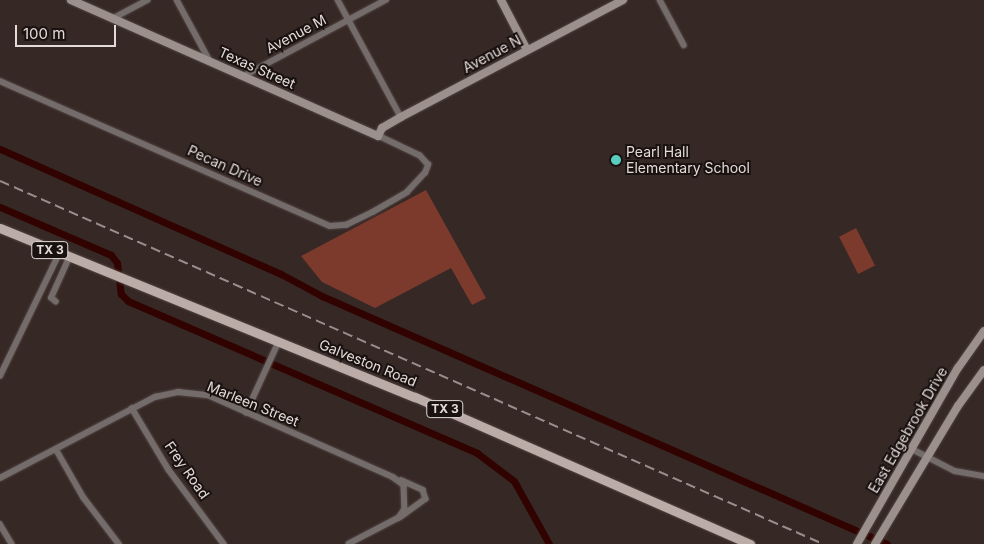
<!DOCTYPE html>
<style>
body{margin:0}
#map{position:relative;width:984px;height:544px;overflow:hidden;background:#362825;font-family:Inter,sans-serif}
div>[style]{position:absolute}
.green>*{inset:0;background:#7b3a2c;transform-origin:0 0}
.canal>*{height:7px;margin:-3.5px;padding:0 3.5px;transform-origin:3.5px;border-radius:3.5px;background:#310300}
.roads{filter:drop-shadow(0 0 1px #524542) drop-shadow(0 0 1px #524542)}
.street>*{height:5.5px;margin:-2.75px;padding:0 2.75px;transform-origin:2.75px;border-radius:2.75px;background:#736c6a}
.secondary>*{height:8px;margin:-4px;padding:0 4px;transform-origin:4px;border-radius:4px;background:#9c908d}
.primary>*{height:9px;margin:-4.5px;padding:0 4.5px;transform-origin:4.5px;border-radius:4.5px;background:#bbaca8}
.rail>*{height:2px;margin-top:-1px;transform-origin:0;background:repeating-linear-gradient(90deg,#998e8b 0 10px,transparent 0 15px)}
.dots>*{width:14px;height:14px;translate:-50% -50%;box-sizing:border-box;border:2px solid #191211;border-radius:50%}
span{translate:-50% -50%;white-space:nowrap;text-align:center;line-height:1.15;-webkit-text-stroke:4px #191211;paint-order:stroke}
.shield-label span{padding:1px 4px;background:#191211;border:1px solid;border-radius:4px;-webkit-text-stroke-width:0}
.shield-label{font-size:12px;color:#e4dbd8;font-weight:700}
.street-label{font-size:14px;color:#e4dbd8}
.poi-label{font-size:14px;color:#e4dbd8}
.left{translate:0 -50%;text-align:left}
.scale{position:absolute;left:15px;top:25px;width:101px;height:22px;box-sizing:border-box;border:2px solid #e4dbd8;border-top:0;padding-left:6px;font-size:15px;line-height:18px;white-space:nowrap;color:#e4dbd8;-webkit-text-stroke:4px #191211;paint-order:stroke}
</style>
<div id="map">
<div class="green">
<i style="clip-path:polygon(426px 190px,486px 298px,472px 305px,451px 268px,375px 308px,322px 282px,301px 256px)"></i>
<i style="left:856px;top:228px;width:42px;height:19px;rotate:63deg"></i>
</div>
<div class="canal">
<i style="left:0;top:149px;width:308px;rotate:24deg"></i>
<i style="left:281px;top:274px;width:47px;rotate:28.2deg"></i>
<i style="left:322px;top:296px;width:617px;rotate:23.7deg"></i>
<i style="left:0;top:207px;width:121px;rotate:23.4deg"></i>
<i style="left:111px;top:255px;width:10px;rotate:53deg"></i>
<i style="left:117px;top:263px;width:31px;rotate:83deg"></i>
<i style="left:121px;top:294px;width:10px;rotate:45deg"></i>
<i style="left:128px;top:301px;width:381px;rotate:23.5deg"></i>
<i style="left:477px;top:453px;width:46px;rotate:37.1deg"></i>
<i style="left:514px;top:481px;width:72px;rotate:60.9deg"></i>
</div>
<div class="roads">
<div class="street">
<i style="left:177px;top:0;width:69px;rotate:61.6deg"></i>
<i style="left:338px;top:0;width:133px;rotate:61.7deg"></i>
<i style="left:660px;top:0;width:51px;rotate:61.9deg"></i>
<i style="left:112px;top:19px;width:40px;rotate:-28deg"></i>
<i style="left:244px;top:76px;width:161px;rotate:-28.2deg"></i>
<i style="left:0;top:81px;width:360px;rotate:23.7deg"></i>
<i style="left:330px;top:226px;width:16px;rotate:-4deg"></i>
<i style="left:346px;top:225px;width:30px;rotate:-26deg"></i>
<i style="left:373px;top:212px;width:39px;rotate:-30deg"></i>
<i style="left:407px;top:192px;width:26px;rotate:-47deg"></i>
<i style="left:425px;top:173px;width:9px;rotate:-69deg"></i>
<i style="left:428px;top:165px;width:12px;rotate:-132deg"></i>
<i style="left:420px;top:156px;width:47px;rotate:-154.5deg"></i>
<i style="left:56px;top:302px;width:6px;rotate:-141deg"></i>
<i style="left:51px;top:298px;width:44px;rotate:-65.8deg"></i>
<i style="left:0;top:376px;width:136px;rotate:-64.2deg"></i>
<i style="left:132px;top:408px;width:72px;rotate:59.2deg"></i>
<i style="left:169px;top:470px;width:92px;rotate:53.4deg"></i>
<i style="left:246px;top:413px;width:79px;rotate:-65.4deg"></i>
<i style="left:56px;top:449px;width:56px;rotate:60.3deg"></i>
<i style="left:84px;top:498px;width:58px;rotate:52.7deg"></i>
<i style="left:912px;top:449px;width:48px;rotate:27.1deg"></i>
<i style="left:955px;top:471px;width:29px;rotate:10deg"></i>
<i style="left:0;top:478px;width:175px;rotate:-27.6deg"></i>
<i style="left:155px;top:397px;width:24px;rotate:-12deg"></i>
<i style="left:178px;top:392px;width:30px;rotate:6deg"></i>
<i style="left:208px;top:395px;width:202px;rotate:23.9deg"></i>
<i style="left:393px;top:477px;width:14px;rotate:36deg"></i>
<i style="left:404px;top:485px;width:24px;rotate:88deg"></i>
<i style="left:405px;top:509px;width:11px;rotate:124deg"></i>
<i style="left:399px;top:518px;width:56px;rotate:152.5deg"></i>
<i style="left:401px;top:480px;width:24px;rotate:24deg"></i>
<i style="left:423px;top:490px;width:9px;rotate:72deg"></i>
<i style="left:426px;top:499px;width:31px;rotate:144deg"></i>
<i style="left:0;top:524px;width:23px;rotate:59deg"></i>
</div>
<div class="secondary">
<i style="left:71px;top:0;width:336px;rotate:23.9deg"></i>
<i style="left:378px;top:136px;width:9px;rotate:-63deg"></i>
<i style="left:382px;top:128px;width:22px;rotate:-30deg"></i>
<i style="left:401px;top:117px;width:251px;rotate:-27.8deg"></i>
<i style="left:501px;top:0;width:56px;rotate:62.5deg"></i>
<i style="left:857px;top:544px;width:203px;rotate:-60.2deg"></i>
<i style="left:958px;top:368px;width:45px;rotate:-54.9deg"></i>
<i style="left:875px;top:544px;width:161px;rotate:-59deg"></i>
<i style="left:958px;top:406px;width:44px;rotate:-54.2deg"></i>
</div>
<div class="primary">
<i style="left:0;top:228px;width:448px;rotate:22.2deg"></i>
<i style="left:415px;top:397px;width:366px;rotate:23.7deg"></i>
</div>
</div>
<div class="rail">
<i style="left:0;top:181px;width:899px;rotate:23.8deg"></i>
</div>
<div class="dots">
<i style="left:616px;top:160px;background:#59cebe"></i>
</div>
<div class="shield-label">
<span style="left:50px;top:250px">TX 3</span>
<span style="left:445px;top:409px">TX 3</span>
</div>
<div class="street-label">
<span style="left:296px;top:34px;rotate:-28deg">Avenue M</span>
<span style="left:492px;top:54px;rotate:-28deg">Avenue N</span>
<span style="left:257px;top:68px;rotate:24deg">Texas Street</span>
<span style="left:225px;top:166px;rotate:24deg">Pecan Drive</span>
<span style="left:368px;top:363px;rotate:22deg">Galveston Road</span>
<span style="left:253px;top:404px;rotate:22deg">Marleen Street</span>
<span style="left:908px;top:430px;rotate:-60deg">East Edgebrook Drive</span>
<span style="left:187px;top:470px;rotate:55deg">Frey Road</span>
</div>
<div class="poi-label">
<span class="left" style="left:626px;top:160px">Pearl Hall<br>Elementary School</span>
</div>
<div class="scale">100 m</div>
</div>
